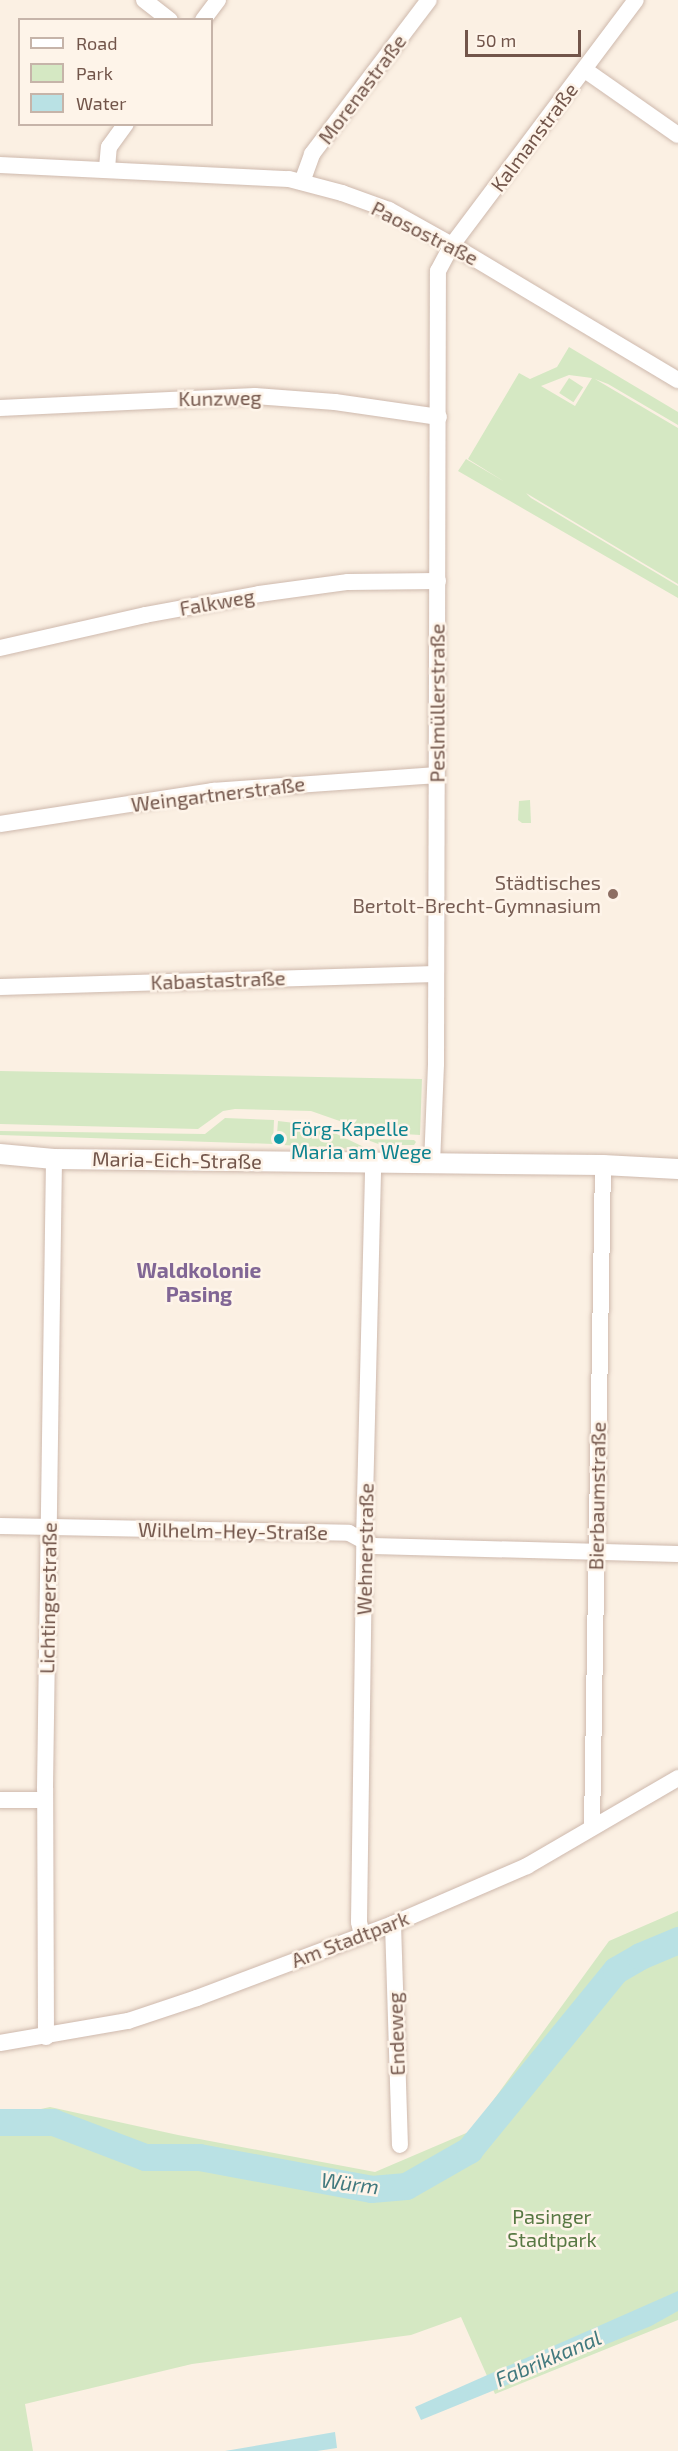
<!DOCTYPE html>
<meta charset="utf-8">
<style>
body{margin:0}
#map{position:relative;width:678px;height:2451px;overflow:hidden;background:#fbf0e3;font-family:"Exo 2",sans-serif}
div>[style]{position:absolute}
.green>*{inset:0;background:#d5e8c3;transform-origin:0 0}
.water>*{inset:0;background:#b9e1e4}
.river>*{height:27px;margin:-13.5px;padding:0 13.5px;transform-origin:13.5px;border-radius:13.5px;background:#b9e1e4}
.roads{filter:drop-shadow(0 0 2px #ceb9ad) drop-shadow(0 0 2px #ceb9ad)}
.minor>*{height:16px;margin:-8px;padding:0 8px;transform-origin:8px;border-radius:8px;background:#fff}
.tertiary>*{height:20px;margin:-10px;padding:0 10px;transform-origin:10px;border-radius:10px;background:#fff}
.dots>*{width:16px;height:16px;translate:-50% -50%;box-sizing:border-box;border:3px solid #fef4e9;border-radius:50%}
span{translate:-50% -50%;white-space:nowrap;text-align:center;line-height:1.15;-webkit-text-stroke:5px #fef4e9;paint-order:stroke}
.street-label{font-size:20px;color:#72554a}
.education-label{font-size:20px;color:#785e54}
.right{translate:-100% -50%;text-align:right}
.culture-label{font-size:20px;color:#0d838f}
.left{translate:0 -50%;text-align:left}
.park-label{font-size:20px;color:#577843}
.neighbourhood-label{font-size:21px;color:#816695;font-weight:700}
.water-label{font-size:21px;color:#42797e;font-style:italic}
.legend{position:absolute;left:18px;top:18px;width:195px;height:108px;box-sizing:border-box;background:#fef4e9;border:2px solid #c6b4a9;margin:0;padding:8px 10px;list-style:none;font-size:18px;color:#72554a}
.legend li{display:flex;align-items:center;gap:12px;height:30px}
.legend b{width:30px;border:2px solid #c6b4a9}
.scale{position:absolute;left:465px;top:30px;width:116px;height:27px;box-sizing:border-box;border:3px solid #72554a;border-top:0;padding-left:8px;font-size:18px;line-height:21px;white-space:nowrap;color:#72554a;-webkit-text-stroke:4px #fef4e9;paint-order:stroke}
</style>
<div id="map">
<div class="green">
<i style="clip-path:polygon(evenodd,569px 347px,678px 412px,678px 425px,608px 384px,595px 379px,678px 428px,678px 584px,526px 493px,531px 498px,678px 586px,678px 598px,458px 471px,466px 459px,505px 482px,468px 459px,519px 373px,530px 379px,557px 367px,569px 347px,569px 375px,592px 378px,575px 406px,541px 386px,569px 375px)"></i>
<i style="left:569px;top:378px;width:17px;height:18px;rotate:33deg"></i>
<i style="clip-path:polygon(530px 800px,531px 823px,522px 823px,518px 820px,519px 801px)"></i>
<i style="clip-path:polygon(0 1071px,422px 1079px,420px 1135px,371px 1132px,311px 1111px,235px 1109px,223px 1111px,198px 1129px,0 1124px)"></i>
<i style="clip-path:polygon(225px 1118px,274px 1120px,273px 1144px,0 1135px,0 1131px,205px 1134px)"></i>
<i style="clip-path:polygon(278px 1121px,320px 1126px,370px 1150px,283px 1145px,284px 1135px,277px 1134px)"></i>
<i style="clip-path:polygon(365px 1139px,414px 1140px,416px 1142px,414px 1145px,381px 1145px)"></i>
<i style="clip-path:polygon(678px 1911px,678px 2320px,495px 2394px,461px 2317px,411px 2335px,192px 2364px,25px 2404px,33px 2451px,0 2451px,0 2118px,50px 2107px,178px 2135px,375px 2172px,471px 2131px,609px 1941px)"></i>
</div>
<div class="water">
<i style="clip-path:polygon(678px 2291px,678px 2311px,651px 2326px,421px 2420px,415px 2407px)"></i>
<i style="clip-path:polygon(335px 2432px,337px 2448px,317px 2451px,225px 2451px)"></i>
</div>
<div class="river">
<i style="left:0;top:2122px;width:53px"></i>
<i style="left:53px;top:2122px;width:98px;rotate:20.8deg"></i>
<i style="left:145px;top:2157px;width:54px"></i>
<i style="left:199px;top:2157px;width:175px;rotate:10.5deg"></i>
<i style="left:371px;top:2189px;width:35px;rotate:-5deg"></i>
<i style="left:406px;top:2186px;width:73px;rotate:-29.7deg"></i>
<i style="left:469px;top:2150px;width:232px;rotate:-50.8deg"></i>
<i style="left:616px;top:1970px;width:28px;rotate:-30deg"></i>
<i style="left:640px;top:1956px;width:41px;rotate:-22.8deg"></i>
</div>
<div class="roads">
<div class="minor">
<i style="left:144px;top:0;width:33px;rotate:38deg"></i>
<i style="left:203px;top:20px;width:25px;rotate:-53deg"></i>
<i style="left:585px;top:70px;width:113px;rotate:35deg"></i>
<i style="left:0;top:165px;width:289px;rotate:2.8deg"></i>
<i style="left:289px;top:179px;width:55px;rotate:14.8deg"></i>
<i style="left:342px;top:193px;width:50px;rotate:19.9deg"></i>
<i style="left:389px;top:210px;width:72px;rotate:29.1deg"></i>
<i style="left:452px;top:245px;width:263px;rotate:30.9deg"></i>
<i style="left:107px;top:168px;width:21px;rotate:-85deg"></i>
<i style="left:109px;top:147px;width:29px;rotate:-54deg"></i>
<i style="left:302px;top:182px;width:30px;rotate:-70deg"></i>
<i style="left:312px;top:154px;width:193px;rotate:-52.8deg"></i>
<i style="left:0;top:408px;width:255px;rotate:-2.7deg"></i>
<i style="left:255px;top:396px;width:80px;rotate:4.3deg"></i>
<i style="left:335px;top:402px;width:105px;rotate:8.2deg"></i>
<i style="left:0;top:648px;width:149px;rotate:-12.8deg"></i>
<i style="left:145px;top:615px;width:116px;rotate:-10.4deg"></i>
<i style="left:259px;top:594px;width:90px;rotate:-7.7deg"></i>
<i style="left:348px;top:582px;width:90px;rotate:-0.6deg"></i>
<i style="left:0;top:824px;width:216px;rotate:-8.8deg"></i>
<i style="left:213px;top:791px;width:224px;rotate:-4.1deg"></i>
<i style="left:0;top:987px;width:436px;rotate:-1.7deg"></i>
<i style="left:432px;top:1164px;width:100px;rotate:-87.7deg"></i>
<i style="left:436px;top:1064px;width:793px;rotate:-89.86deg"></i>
<i style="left:438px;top:271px;width:30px;rotate:-62deg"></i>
<i style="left:452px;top:245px;width:306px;rotate:-53.1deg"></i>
<i style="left:0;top:1526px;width:349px;rotate:1.1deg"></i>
<i style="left:349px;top:1533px;width:27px;rotate:28deg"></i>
<i style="left:373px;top:1546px;width:305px;rotate:1.5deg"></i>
<i style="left:0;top:1800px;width:45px"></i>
<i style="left:592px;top:1827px;width:662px;rotate:-89.05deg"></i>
<i style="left:393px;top:1924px;width:221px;rotate:88.2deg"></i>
<i style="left:362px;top:1935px;width:13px;rotate:-103deg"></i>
<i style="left:359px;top:1922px;width:381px;rotate:-89.2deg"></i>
<i style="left:364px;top:1541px;width:379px;rotate:-88.6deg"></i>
<i style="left:46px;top:2037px;width:249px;rotate:-90.2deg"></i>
<i style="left:45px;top:1788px;width:629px;rotate:-89.18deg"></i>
<i style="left:0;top:2043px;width:130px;rotate:-9.8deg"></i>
<i style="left:128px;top:2021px;width:73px;rotate:-18.4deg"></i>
<i style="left:197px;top:1998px;width:210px;rotate:-20.7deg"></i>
<i style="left:393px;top:1924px;width:146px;rotate:-23.4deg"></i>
<i style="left:527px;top:1866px;width:175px;rotate:-30.2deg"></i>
</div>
<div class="tertiary">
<i style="left:0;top:1154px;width:54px;rotate:5.3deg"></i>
<i style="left:54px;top:1159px;width:549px;rotate:0.63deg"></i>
<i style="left:603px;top:1165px;width:75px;rotate:3.1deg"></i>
</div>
</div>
<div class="dots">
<i style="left:613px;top:894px;background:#8d6e63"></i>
<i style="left:279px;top:1139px;background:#0f9aa8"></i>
</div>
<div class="street-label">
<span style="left:362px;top:89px;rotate:-53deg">Morenastraße</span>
<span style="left:534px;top:137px;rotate:-53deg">Kalmanstraße</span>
<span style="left:425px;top:233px;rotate:27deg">Paosostraße</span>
<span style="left:220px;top:398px;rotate:-1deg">Kunzweg</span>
<span style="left:217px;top:602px;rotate:-10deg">Falkweg</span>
<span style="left:437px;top:703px;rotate:-90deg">Peslmüllerstraße</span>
<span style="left:218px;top:794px;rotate:-7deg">Weingartnerstraße</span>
<span style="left:218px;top:980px;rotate:-2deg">Kabastastraße</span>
<span style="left:177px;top:1160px;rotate:1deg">Maria-Eich-Straße</span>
<span style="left:597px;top:1496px;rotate:-89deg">Bierbaumstraße</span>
<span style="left:233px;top:1531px;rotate:1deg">Wilhelm-Hey-Straße</span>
<span style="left:365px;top:1549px;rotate:-89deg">Wehnerstraße</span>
<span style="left:48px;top:1598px;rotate:-89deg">Lichtingerstraße</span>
<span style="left:350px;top:1939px;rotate:-21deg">Am Stadtpark</span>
<span style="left:396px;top:2034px;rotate:-92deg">Endeweg</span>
</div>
<div class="education-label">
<span class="right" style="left:601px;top:894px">Städtisches<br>Bertolt-Brecht-Gymnasium</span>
</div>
<div class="culture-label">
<span class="left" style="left:291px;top:1140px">Förg-Kapelle<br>Maria am Wege</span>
</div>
<div class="park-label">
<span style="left:552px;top:2228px">Pasinger<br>Stadtpark</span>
</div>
<div class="neighbourhood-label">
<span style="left:199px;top:1282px">Waldkolonie<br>Pasing</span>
</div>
<div class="water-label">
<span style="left:350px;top:2183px;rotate:7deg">Würm</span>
<span style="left:548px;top:2358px;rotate:-23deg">Fabrikkanal</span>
</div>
<ul class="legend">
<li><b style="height:8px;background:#fff"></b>Road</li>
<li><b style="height:16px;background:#d5e8c3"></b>Park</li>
<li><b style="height:16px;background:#b9e1e4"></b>Water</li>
</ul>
<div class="scale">50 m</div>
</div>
